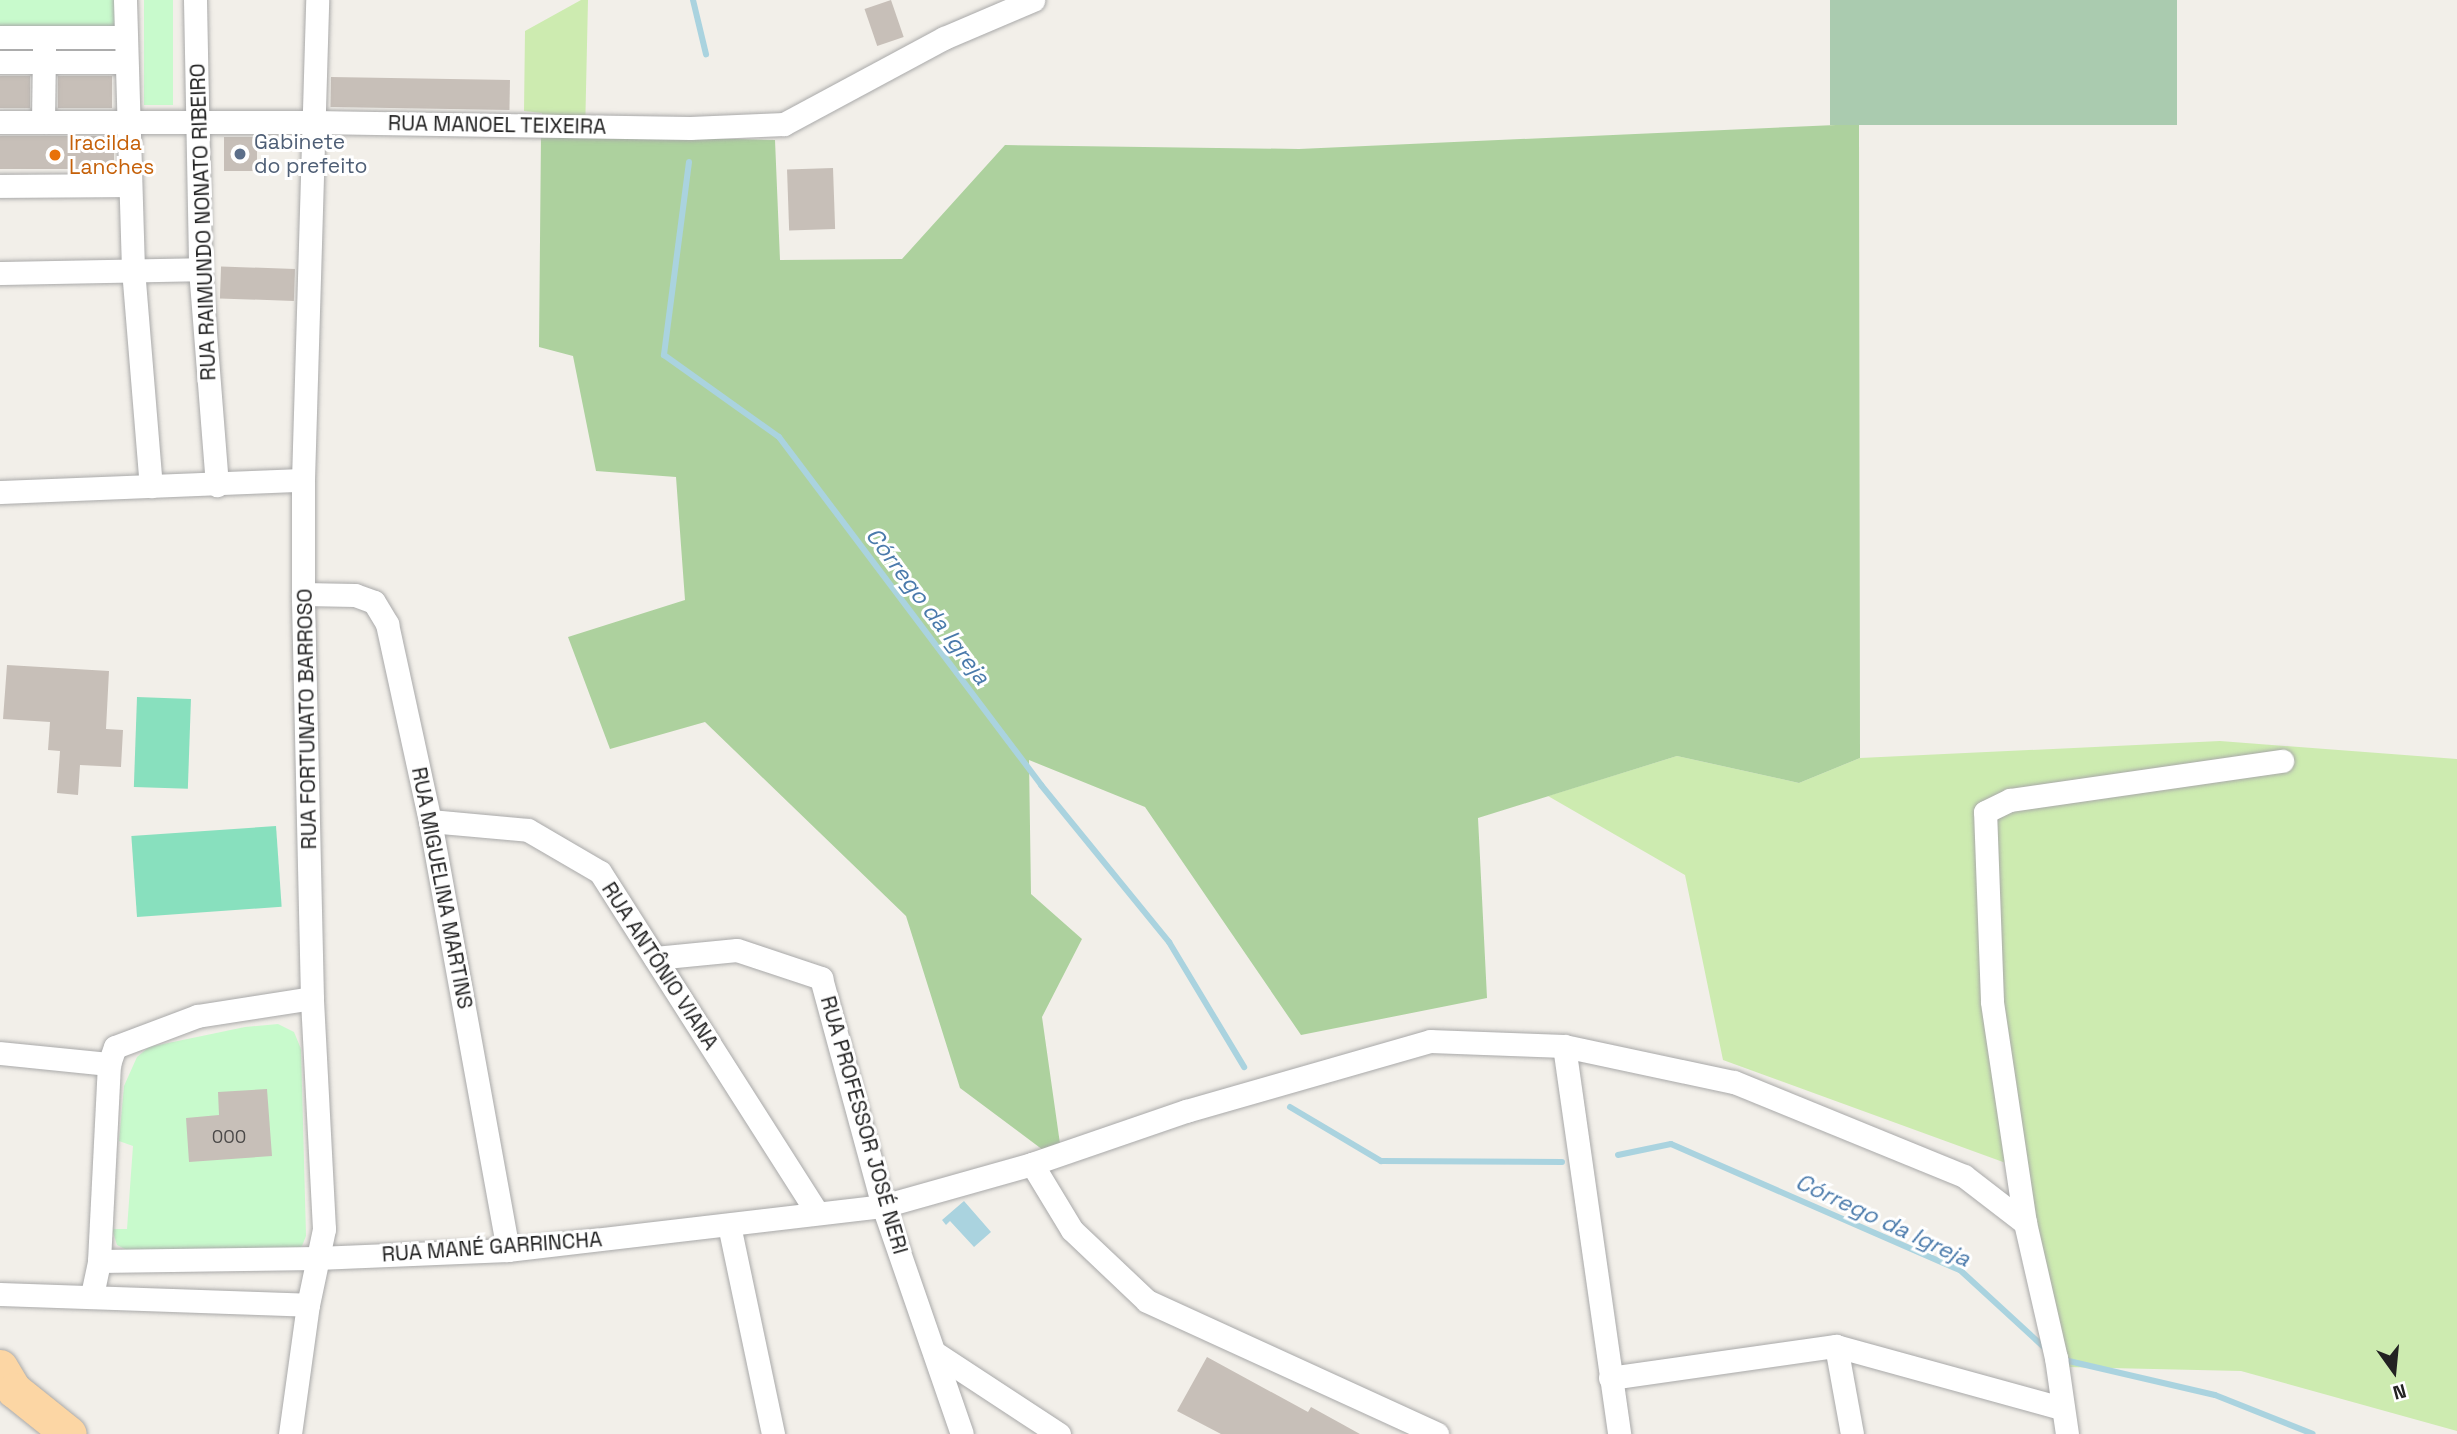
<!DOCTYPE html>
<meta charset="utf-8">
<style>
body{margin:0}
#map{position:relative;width:2457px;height:1434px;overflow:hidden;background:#f2efe9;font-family:"Space Grotesk",sans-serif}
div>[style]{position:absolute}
.grass>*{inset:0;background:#cdebb0}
.forest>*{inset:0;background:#add19e}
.cemetery>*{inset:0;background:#aacbaf;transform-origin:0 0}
.park>*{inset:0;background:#c8facc;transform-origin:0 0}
.pitch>*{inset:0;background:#88e0be;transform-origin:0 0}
.water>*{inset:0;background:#aad3df}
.stream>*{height:6px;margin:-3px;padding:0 3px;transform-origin:3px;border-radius:3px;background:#aad3df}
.building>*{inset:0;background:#c7bfb8;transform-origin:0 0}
.roads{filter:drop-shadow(0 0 2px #a9a9a9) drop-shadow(0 0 2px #a9a9a9)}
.minor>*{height:23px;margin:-11.5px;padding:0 11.5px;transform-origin:11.5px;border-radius:11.5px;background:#fff}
.primary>*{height:35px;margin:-17.5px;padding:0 17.5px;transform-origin:17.5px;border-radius:17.5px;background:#fcd6a4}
.dots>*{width:19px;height:19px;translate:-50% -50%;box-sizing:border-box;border:4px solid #fff;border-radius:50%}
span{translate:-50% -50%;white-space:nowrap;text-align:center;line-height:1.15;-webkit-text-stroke:6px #fff;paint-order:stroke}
.number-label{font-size:18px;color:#4b4948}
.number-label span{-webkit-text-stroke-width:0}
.street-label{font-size:21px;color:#222}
.service-label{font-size:21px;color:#4e5e75}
.left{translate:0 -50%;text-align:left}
.food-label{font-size:21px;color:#c56008}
.water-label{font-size:23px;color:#4a7aab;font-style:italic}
.north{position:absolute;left:2359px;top:1336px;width:70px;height:70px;-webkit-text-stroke:5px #fff;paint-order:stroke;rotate:165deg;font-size:19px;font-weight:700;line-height:28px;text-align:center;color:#222}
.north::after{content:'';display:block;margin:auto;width:24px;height:32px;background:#222;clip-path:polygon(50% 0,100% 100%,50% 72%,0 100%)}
</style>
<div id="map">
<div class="grass">
<i style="clip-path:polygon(581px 0,588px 0,585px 135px,541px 134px,542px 113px,524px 111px,525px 31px)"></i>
<i style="clip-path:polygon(2220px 741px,2457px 759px,2457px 1431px,2241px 1371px,2066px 1367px,2014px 1166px,1723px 1060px,1685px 875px,1548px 796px,1677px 756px,1799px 783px,1860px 758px)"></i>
</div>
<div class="forest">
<i style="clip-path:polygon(1859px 124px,1860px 758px,1799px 783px,1677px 756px,1478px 818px,1487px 998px,1301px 1035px,1145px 807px,1029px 760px,1031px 894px,1082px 939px,1042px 1017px,1063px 1165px,960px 1088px,906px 916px,705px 722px,610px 749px,568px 637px,685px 600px,676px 477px,596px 471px,573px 356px,539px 347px,541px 134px,775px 140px,780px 260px,902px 259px,1005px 145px,1299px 149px)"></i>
</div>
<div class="cemetery">
<i style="left:1830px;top:0;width:347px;height:125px"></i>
</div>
<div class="park">
<i style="clip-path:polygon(0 0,114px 0,116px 30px,0 26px)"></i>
<i style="left:144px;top:0;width:29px;height:105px"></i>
<i style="clip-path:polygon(278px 1024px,294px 1032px,301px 1049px,306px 1236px,302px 1246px,297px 1250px,127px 1250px,117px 1245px,112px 1229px,127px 1229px,133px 1146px,119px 1141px,124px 1086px,137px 1057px,149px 1047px,245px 1027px)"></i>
</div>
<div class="pitch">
<i style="left:137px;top:697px;width:54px;height:90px;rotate:2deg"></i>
<i style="left:276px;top:826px;width:81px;height:145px;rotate:86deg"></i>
</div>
<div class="water">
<i style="clip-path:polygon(964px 1201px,991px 1232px,974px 1247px,950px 1221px,946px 1225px,942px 1220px)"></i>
</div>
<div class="stream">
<i style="left:693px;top:0;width:56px;rotate:76.5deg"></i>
<i style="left:689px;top:162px;width:195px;rotate:97.4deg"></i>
<i style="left:664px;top:355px;width:141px;rotate:35.5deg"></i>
<i style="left:779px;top:437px;width:436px;rotate:53deg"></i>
<i style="left:1041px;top:785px;width:203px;rotate:50.8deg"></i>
<i style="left:1169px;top:942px;width:146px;rotate:59deg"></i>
<i style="left:1290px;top:1107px;width:106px;rotate:30.7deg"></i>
<i style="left:1381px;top:1161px;width:181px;rotate:0.3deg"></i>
<i style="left:1618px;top:1155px;width:54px;rotate:-11.7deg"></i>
<i style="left:1671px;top:1144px;width:315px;rotate:23.6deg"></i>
<i style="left:1960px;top:1270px;width:117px;rotate:42.6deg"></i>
<i style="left:2060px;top:1359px;width:159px;rotate:13.1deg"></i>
<i style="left:2215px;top:1395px;width:105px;rotate:21.7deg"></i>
</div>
<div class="building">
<i style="left:891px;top:0;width:39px;height:28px;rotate:71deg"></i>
<i style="left:0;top:76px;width:30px;height:32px"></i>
<i style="left:58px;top:76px;width:54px;height:32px"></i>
<i style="left:331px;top:77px;width:179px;height:30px;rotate:1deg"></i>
<i style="left:0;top:136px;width:114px;height:33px"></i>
<i style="left:224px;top:137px;width:33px;height:34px"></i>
<i style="left:833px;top:168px;width:61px;height:46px;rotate:88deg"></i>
<i style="left:295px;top:269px;width:32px;height:74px;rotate:92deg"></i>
<i style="clip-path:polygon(7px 665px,109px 671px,106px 729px,123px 730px,121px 767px,80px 765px,78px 795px,57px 793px,60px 751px,48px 750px,50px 722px,3px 719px)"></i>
<i style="clip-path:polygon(267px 1089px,272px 1156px,189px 1162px,186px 1118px,219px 1115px,218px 1092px)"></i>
<i style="clip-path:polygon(1207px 1357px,1308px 1412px,1311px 1407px,1360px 1434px,1221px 1434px,1177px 1411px)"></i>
</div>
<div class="roads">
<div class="minor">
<i style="left:125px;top:0;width:269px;rotate:88.3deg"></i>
<i style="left:133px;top:269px;width:218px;rotate:85.3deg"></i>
<i style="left:195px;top:0;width:269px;rotate:88.9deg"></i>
<i style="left:200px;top:269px;width:217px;rotate:85.5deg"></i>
<i style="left:0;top:37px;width:125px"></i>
<i style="left:0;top:62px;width:126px"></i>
<i style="left:0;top:122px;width:313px"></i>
<i style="left:313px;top:122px;width:377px;rotate:0.9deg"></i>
<i style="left:690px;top:128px;width:94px;rotate:-2.4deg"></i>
<i style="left:784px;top:124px;width:182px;rotate:-28.3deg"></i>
<i style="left:944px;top:38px;width:97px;rotate:-23.1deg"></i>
<i style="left:43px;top:122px;width:75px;rotate:-89.2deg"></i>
<i style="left:0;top:186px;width:130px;rotate:-0.4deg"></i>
<i style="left:0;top:273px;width:200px;rotate:-1.1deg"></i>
<i style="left:0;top:492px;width:303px;rotate:-2.3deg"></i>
<i style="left:303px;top:594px;width:52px;rotate:1.1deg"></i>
<i style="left:355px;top:595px;width:20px;rotate:20deg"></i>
<i style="left:374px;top:602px;width:26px;rotate:59deg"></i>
<i style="left:387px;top:624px;width:202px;rotate:77.7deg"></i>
<i style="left:430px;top:821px;width:436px;rotate:79.7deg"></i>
<i style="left:430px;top:821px;width:98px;rotate:5.2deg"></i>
<i style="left:528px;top:830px;width:83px;rotate:30.3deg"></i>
<i style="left:600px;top:872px;width:403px;rotate:57.5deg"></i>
<i style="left:655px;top:958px;width:82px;rotate:-5.6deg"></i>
<i style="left:737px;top:950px;width:89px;rotate:18.4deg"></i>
<i style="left:821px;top:978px;width:236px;rotate:74.8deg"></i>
<i style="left:883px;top:1206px;width:241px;rotate:70.9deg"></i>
<i style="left:1564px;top:1046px;width:392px;rotate:81.9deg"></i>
<i style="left:0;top:1053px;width:110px;rotate:5.8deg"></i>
<i style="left:1032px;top:1164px;width:77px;rotate:58.8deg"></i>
<i style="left:1072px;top:1230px;width:103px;rotate:43.4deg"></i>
<i style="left:1147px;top:1301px;width:319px;rotate:24.6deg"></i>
<i style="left:729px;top:1225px;width:214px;rotate:78.1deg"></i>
<i style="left:99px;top:1261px;width:218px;rotate:-0.8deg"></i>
<i style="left:317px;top:1258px;width:191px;rotate:-2.4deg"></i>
<i style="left:508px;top:1250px;width:378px;rotate:-6.7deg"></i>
<i style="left:883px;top:1206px;width:155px;rotate:-15.7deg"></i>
<i style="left:1032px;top:1164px;width:163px;rotate:-19deg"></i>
<i style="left:1186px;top:1111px;width:254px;rotate:-16deg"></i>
<i style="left:1430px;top:1041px;width:134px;rotate:2.1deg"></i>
<i style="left:1564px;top:1046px;width:174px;rotate:12deg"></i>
<i style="left:1734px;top:1082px;width:248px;rotate:22.2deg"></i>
<i style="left:1964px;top:1176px;width:77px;rotate:37.6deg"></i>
<i style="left:0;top:1294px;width:308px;rotate:2deg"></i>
<i style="left:92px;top:1295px;width:35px;rotate:-78deg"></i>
<i style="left:99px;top:1261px;width:197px;rotate:-87.1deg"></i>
<i style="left:109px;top:1064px;width:18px;rotate:-71deg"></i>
<i style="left:115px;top:1047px;width:88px;rotate:-20.7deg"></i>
<i style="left:197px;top:1016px;width:116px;rotate:-8.9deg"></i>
<i style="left:1836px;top:1346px;width:89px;rotate:79.7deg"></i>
<i style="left:937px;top:1354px;width:146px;rotate:33.3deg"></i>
<i style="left:1610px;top:1378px;width:228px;rotate:-8.1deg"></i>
<i style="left:1836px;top:1346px;width:233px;rotate:15.4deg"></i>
<i style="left:290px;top:1434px;width:130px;rotate:-82.1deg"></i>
<i style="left:308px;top:1305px;width:78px;rotate:-78.1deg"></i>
<i style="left:324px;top:1229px;width:231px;rotate:-93deg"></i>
<i style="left:312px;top:998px;width:404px;rotate:-91.3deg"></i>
<i style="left:303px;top:594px;width:114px;rotate:-90deg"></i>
<i style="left:303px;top:480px;width:480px;rotate:-88.3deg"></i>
<i style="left:2067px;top:1434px;width:77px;rotate:-98.2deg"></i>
<i style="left:2056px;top:1358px;width:139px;rotate:-102.9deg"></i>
<i style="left:2025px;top:1223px;width:224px;rotate:-98.5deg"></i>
<i style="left:1992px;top:1001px;width:189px;rotate:-92.1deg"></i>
<i style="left:1985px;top:812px;width:28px;rotate:-26deg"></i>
<i style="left:2010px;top:800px;width:275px;rotate:-8.2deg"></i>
</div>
<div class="primary">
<i style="left:0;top:1367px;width:27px;rotate:59deg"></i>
<i style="left:14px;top:1390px;width:70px;rotate:38.7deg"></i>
</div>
</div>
<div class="dots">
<i style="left:240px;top:154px;background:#5c6f8a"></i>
<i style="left:55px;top:155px;background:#e8710a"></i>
</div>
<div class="number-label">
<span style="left:229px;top:1137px">000</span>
</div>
<div class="street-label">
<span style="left:497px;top:125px;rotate:1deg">RUA MANOEL TEIXEIRA</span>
<span style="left:203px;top:222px;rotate:-92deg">RUA RAIMUNDO NONATO RIBEIRO</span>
<span style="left:307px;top:719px;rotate:-91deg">RUA FORTUNATO BARROSO</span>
<span style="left:442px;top:888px;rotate:79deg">RUA MIGUELINA MARTINS</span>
<span style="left:660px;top:966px;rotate:57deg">RUA ANTÔNIO VIANA</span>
<span style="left:864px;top:1125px;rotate:74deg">RUA PROFESSOR JOSÉ NERI</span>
<span style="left:492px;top:1247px;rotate:-4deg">RUA MANÉ GARRINCHA</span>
</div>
<div class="service-label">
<span class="left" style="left:254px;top:154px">Gabinete<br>do prefeito</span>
</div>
<div class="food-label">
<span class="left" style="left:69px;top:155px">Iracilda<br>Lanches</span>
</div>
<div class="water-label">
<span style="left:928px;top:606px;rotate:53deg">Córrego da Igreja</span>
<span style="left:1883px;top:1220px;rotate:25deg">Córrego da Igreja</span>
</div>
<div class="north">N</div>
</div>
